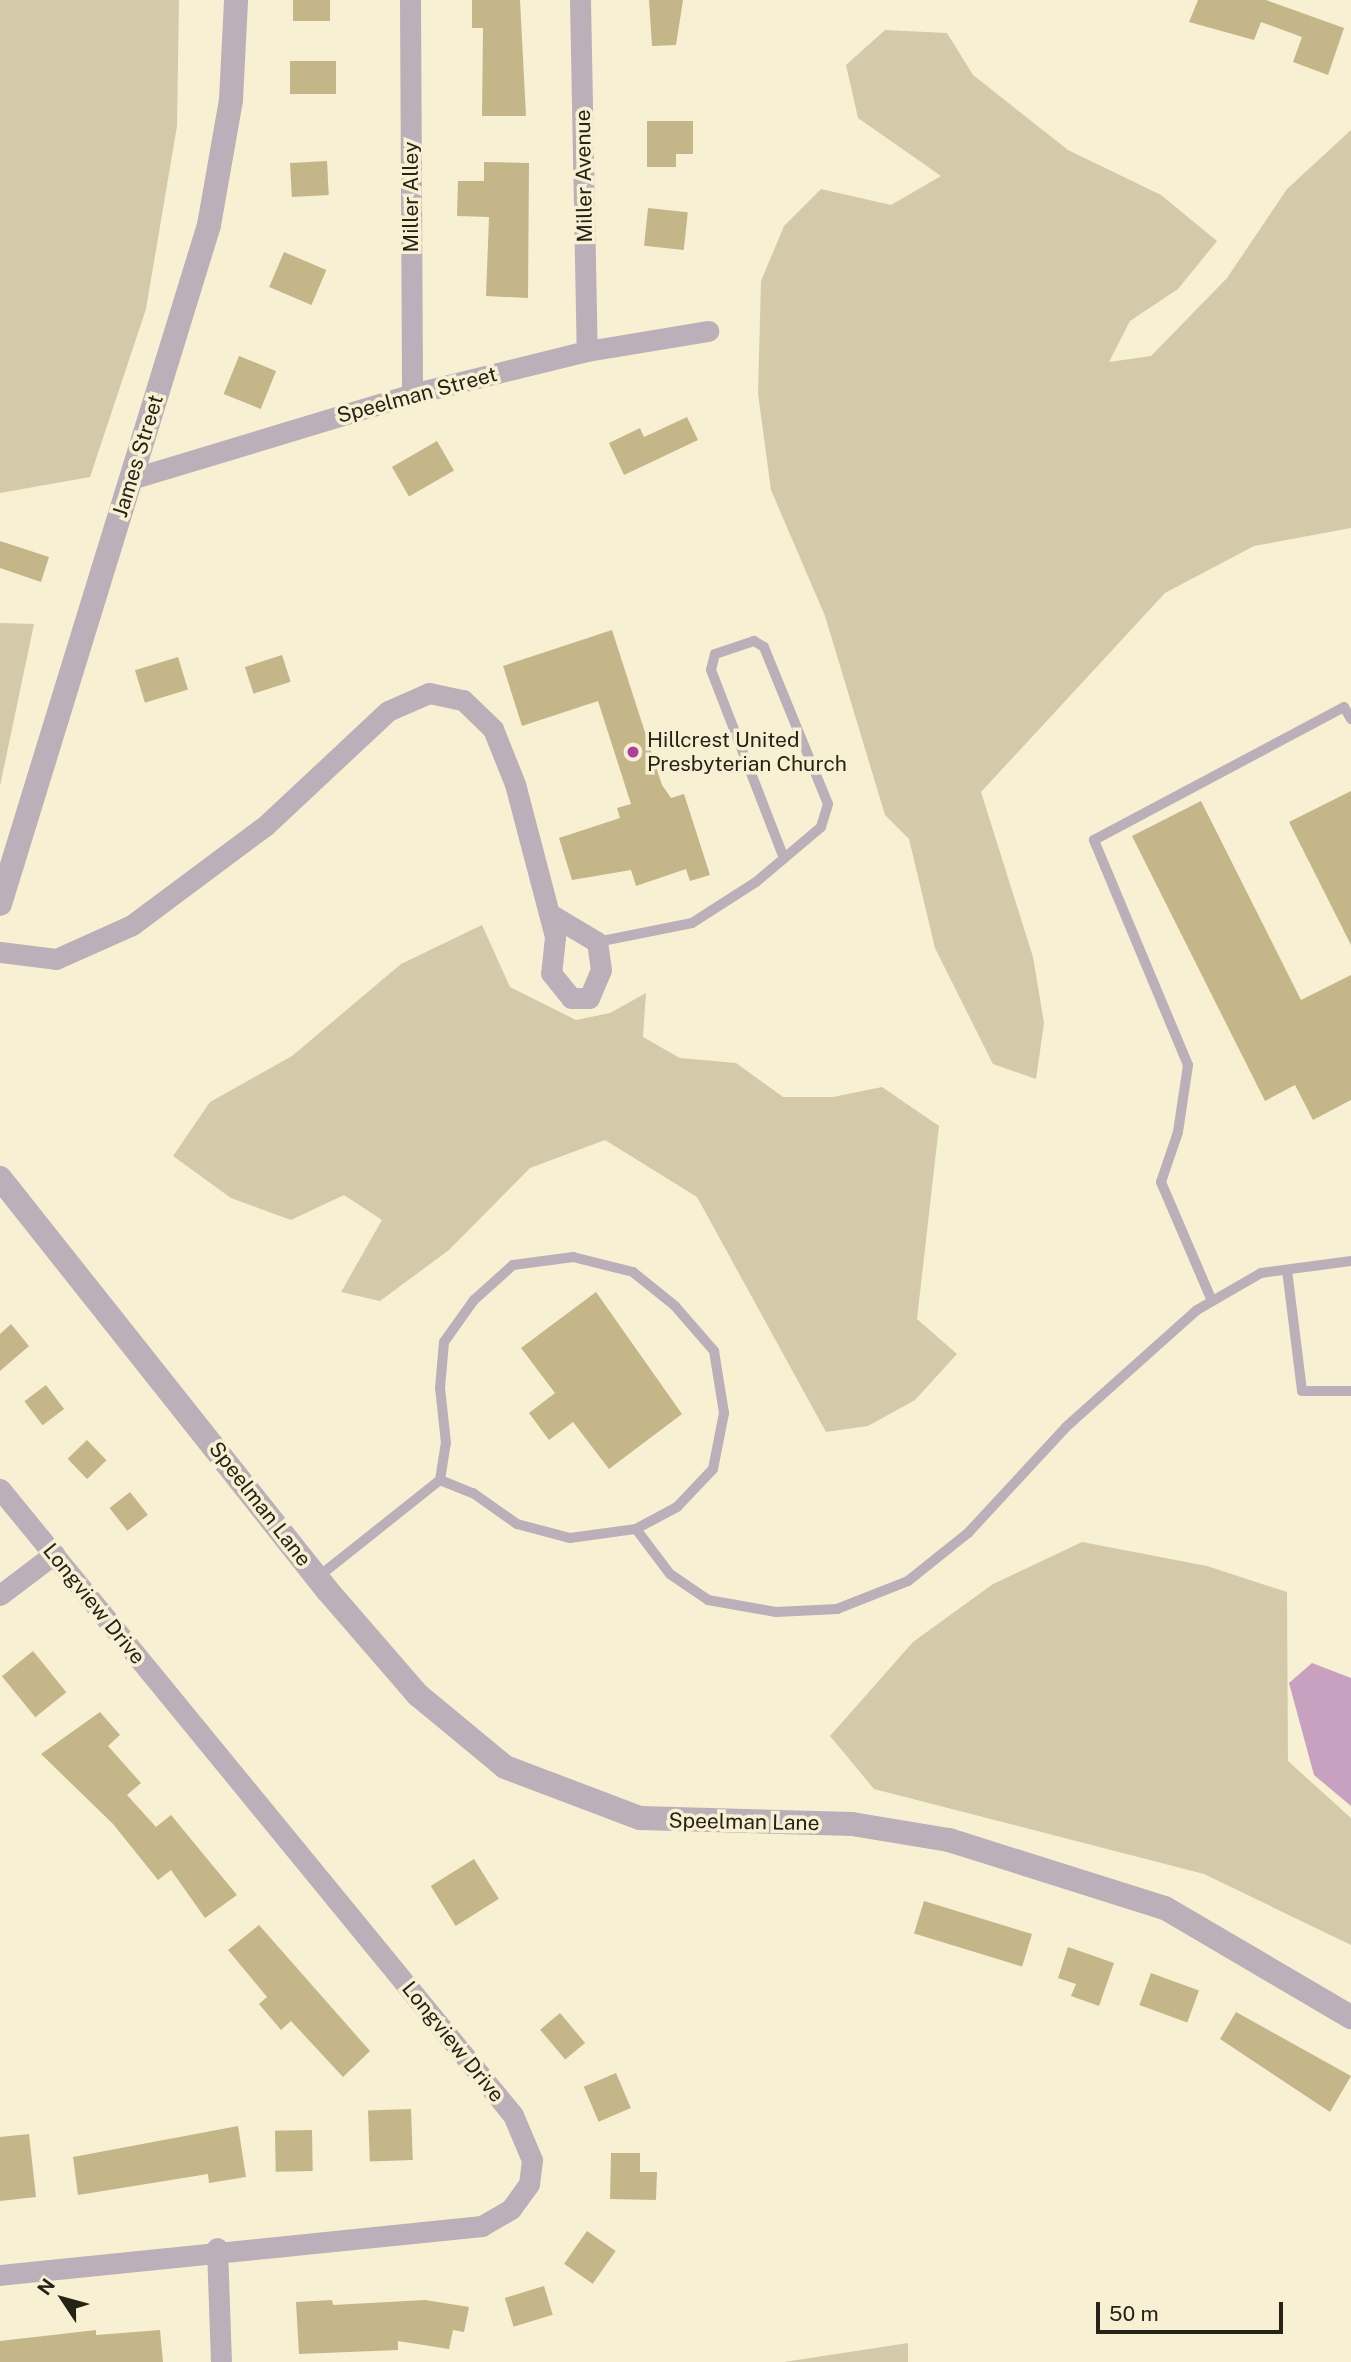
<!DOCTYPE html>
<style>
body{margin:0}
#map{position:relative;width:1351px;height:2362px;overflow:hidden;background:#f8f0d2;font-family:"Public Sans",sans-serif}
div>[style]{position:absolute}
.green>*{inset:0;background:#d4caa9}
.water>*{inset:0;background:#c8a0c0}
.building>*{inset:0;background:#c4b689;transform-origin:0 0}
.service>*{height:10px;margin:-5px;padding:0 5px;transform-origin:5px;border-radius:5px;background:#bbb0b9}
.minor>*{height:21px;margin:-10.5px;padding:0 10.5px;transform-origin:10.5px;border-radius:10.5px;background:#bbb0b9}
.tertiary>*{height:24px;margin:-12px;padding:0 12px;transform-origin:12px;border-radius:12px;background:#bbb0b9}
.dots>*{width:19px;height:19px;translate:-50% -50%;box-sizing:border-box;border:4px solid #f8f0d2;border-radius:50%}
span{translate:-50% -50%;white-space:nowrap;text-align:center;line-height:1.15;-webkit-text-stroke:7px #f8f0d2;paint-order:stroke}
.street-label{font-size:21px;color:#252217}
.poi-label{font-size:21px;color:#252217}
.left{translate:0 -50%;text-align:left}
.north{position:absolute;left:28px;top:2264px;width:70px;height:70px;-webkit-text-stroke:5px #f8f0d2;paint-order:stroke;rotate:306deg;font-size:19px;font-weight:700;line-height:28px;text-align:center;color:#252217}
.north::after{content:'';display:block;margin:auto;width:24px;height:32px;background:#252217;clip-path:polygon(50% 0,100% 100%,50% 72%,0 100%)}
.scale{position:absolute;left:1096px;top:2302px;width:187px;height:32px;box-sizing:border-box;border:4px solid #252217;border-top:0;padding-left:9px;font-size:21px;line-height:24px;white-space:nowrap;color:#252217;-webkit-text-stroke:5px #f8f0d2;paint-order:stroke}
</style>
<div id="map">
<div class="green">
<i style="clip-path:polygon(0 0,179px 0,177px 126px,146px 309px,90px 477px,0 493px)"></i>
<i style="clip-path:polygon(885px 30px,947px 33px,973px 75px,1068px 150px,1161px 195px,1217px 241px,1178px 289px,1130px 321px,1109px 362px,1151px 356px,1227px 278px,1287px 189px,1351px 130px,1351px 528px,1254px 546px,1165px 593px,981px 792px,1033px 957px,1044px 1023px,1036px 1079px,993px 1064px,935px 948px,909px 839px,885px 815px,825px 616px,771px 490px,758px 394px,761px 281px,784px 226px,821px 189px,891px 205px,941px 176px,858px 118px,846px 65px)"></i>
<i style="clip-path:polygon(0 623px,34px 624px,0 786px)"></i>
<i style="clip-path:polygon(482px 925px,510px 987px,576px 1020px,610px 1013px,646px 993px,643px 1037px,680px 1058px,736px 1063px,783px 1097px,833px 1097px,882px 1087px,939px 1126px,917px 1319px,957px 1354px,915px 1400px,868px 1426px,826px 1432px,697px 1197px,605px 1140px,530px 1168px,449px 1250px,380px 1301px,341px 1292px,382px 1220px,344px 1195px,291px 1220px,231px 1198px,173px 1156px,210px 1102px,292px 1056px,401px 964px)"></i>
<i style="clip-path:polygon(1082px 1542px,1207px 1566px,1287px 1592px,1288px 1761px,1351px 1818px,1351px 1945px,1204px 1874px,874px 1789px,830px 1736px,913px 1642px,993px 1584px)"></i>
<i style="clip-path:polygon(908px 2343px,908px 2362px,784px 2362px)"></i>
</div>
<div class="water">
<i style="clip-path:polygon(1312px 1663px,1351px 1678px,1351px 1806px,1314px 1775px,1289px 1683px)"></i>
</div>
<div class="building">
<i style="left:293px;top:0;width:37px;height:21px"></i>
<i style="clip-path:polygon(472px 0,520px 0,526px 116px,482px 116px,483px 28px,472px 28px)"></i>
<i style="clip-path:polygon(649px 0,683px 0,676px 45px,652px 46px)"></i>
<i style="clip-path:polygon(1198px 0,1266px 0,1344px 28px,1328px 75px,1293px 62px,1302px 37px,1261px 22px,1254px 40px,1189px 22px)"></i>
<i style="left:290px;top:61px;width:46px;height:33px"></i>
<i style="clip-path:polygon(647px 121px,693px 121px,693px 154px,676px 154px,676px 167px,647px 167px)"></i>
<i style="left:327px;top:161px;width:34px;height:37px;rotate:87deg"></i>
<i style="clip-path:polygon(484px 162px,529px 163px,528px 298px,486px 296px,489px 217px,457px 216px,458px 181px,484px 181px)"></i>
<i style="left:648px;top:208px;width:40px;height:38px;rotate:6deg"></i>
<i style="left:284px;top:252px;width:46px;height:38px;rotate:23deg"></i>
<i style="left:239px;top:356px;width:40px;height:41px;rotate:22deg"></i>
<i style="clip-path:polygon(687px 417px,698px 440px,624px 475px,609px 443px,640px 428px,644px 437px)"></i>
<i style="left:437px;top:441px;width:34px;height:52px;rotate:60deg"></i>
<i style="clip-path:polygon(0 541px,49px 557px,41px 582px,0 568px)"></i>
<i style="clip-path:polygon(612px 630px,662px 785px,671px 798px,684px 794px,710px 875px,690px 881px,686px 869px,636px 886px,631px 870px,572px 880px,559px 838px,620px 818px,617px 808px,631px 804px,598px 701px,522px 726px,503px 666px)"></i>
<i style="left:282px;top:655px;width:28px;height:39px;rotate:72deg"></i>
<i style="left:178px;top:657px;width:34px;height:45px;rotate:73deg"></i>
<i style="clip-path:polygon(1351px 791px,1351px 945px,1289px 822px)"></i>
<i style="clip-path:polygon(1201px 801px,1301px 1000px,1351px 975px,1351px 1100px,1313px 1120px,1295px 1085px,1265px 1101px,1132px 836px)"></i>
<i style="clip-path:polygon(596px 1292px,682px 1414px,609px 1469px,573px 1422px,549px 1440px,529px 1413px,555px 1393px,521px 1348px)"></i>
<i style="clip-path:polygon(11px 1324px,29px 1346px,0 1371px,0 1334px)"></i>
<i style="left:46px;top:1385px;width:30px;height:27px;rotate:53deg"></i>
<i style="left:87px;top:1440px;width:28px;height:27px;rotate:46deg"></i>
<i style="left:130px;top:1492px;width:29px;height:26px;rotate:52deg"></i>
<i style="left:33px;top:1651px;width:53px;height:40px;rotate:51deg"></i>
<i style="clip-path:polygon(100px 1712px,120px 1735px,108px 1746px,141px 1783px,127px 1795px,156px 1827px,171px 1815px,237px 1895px,205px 1918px,171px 1870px,158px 1880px,113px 1824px,41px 1754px)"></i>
<i style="left:474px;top:1859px;width:47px;height:51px;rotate:58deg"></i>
<i style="left:924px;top:1901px;width:113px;height:34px;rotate:17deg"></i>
<i style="clip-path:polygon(259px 1925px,370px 2051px,343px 2077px,291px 2021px,281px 2030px,259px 2004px,267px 1997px,228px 1950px)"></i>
<i style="clip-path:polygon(1068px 1947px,1114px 1963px,1099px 2006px,1071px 1996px,1076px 1984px,1058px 1978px)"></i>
<i style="left:1151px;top:1973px;width:51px;height:34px;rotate:20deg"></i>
<i style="clip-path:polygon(1236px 2012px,1351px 2076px,1330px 2112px,1220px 2039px)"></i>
<i style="left:560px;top:2013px;width:39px;height:26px;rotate:50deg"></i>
<i style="left:616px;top:2073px;width:38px;height:35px;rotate:67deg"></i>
<i style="left:411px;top:2109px;width:51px;height:43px;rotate:88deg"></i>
<i style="clip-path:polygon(238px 2126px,246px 2177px,209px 2183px,208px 2174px,78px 2195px,73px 2157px)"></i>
<i style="left:312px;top:2130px;width:41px;height:37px;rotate:89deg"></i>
<i style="clip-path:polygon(29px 2134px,36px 2197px,0 2201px,0 2137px)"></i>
<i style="clip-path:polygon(611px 2153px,640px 2153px,640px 2172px,657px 2172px,656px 2200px,610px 2199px)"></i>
<i style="left:587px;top:2231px;width:35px;height:40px;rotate:35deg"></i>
<i style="left:544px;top:2286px;width:30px;height:41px;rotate:73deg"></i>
<i style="clip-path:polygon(332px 2300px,333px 2305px,425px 2300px,469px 2307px,464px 2332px,453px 2330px,449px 2349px,398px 2341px,398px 2350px,299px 2354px,296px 2302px)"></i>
<i style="clip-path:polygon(96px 2330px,96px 2335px,160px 2330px,163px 2362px,0 2362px,0 2341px)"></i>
</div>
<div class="service">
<i style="left:597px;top:942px;width:97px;rotate:-11.3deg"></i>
<i style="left:692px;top:923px;width:76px;rotate:-32.6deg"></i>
<i style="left:756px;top:882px;width:85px;rotate:-40.2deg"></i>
<i style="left:821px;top:827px;width:24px;rotate:-73deg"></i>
<i style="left:828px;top:804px;width:170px;rotate:-112.2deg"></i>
<i style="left:764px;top:647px;width:12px;rotate:-149deg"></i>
<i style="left:754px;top:641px;width:41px;rotate:161.6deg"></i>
<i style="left:715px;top:654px;width:16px;rotate:104deg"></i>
<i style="left:711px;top:670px;width:202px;rotate:68.8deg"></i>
<i style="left:1287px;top:1270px;width:122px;rotate:82.9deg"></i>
<i style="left:1302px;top:1391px;width:49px"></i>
<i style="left:1212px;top:1301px;width:129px;rotate:-113.2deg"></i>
<i style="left:1161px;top:1182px;width:53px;rotate:-71.2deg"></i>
<i style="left:1178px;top:1132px;width:68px;rotate:-81.5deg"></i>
<i style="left:1188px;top:1065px;width:244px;rotate:-112.7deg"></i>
<i style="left:1094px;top:840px;width:283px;rotate:-28deg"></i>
<i style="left:1344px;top:707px;width:14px;rotate:60deg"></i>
<i style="left:440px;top:1480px;width:37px;rotate:-81deg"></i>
<i style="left:446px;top:1443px;width:55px;rotate:-96.2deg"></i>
<i style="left:440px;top:1388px;width:46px;rotate:-85deg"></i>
<i style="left:444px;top:1342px;width:52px;rotate:-54.5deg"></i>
<i style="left:474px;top:1300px;width:52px;rotate:-41.9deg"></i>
<i style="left:513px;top:1265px;width:61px;rotate:-7.6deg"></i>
<i style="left:573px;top:1257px;width:62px;rotate:14deg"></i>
<i style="left:633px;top:1272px;width:54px;rotate:39deg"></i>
<i style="left:675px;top:1306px;width:60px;rotate:49.1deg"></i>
<i style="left:714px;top:1351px;width:63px;rotate:80.8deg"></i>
<i style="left:724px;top:1413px;width:57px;rotate:101.1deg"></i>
<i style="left:713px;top:1469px;width:52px;rotate:133.5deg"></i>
<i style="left:677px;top:1507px;width:47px;rotate:151.8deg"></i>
<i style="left:318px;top:1577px;width:156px;rotate:-38.5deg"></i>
<i style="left:440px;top:1480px;width:35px;rotate:22deg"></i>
<i style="left:473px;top:1493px;width:54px;rotate:35.2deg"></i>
<i style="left:517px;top:1524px;width:55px;rotate:14.8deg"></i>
<i style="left:570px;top:1538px;width:67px;rotate:-7.8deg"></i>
<i style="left:636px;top:1529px;width:56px;rotate:52.9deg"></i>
<i style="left:670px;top:1574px;width:46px;rotate:34.4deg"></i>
<i style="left:708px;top:1600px;width:69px;rotate:10deg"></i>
<i style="left:776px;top:1612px;width:61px;rotate:-2.8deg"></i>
<i style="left:837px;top:1609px;width:76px;rotate:-21.5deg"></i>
<i style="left:908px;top:1581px;width:77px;rotate:-38.7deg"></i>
<i style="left:968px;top:1533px;width:144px;rotate:-47.2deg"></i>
<i style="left:1066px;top:1427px;width:176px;rotate:-41.8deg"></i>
<i style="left:1197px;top:1310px;width:74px;rotate:-30deg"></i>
<i style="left:1261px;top:1273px;width:91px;rotate:-7.6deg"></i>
</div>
<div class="minor">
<i style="left:410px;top:0;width:394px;rotate:89.7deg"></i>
<i style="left:580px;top:0;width:351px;rotate:88.9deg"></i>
<i style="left:131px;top:479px;width:294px;rotate:-16.8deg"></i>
<i style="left:412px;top:394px;width:180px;rotate:-13.8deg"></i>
<i style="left:587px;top:351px;width:123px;rotate:-9.4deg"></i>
<i style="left:0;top:952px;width:56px;rotate:7.1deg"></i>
<i style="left:56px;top:959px;width:83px;rotate:-24.1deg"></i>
<i style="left:132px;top:925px;width:166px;rotate:-36.7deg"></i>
<i style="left:265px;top:826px;width:168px;rotate:-43.1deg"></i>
<i style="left:388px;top:711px;width:45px;rotate:-23.7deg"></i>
<i style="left:429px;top:693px;width:35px;rotate:12deg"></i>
<i style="left:463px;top:700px;width:42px;rotate:44deg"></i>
<i style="left:493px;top:729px;width:59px;rotate:68.2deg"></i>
<i style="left:515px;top:784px;width:158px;rotate:75.3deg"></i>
<i style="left:555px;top:937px;width:36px;rotate:96deg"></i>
<i style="left:551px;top:973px;width:32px;rotate:51deg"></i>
<i style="left:571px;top:998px;width:18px"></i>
<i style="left:589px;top:998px;width:30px;rotate:-67deg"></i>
<i style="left:601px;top:970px;width:28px;rotate:-98deg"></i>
<i style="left:597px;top:942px;width:55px;rotate:-149.2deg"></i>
<i style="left:0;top:1489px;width:809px;rotate:50.67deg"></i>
<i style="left:513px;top:2115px;width:49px;rotate:67.1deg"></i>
<i style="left:532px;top:2160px;width:24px;rotate:97deg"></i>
<i style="left:529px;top:2184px;width:31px;rotate:126deg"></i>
<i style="left:511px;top:2209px;width:34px;rotate:150deg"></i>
<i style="left:482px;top:2226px;width:484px;rotate:174.2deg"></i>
<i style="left:0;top:1595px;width:68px;rotate:-37.2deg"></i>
<i style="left:217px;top:2248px;width:114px;rotate:88deg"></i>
</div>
<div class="tertiary">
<i style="left:0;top:904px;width:710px;rotate:-72.89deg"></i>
<i style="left:209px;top:225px;width:127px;rotate:-80deg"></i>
<i style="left:231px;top:100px;width:100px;rotate:-87.1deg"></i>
<i style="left:0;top:1178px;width:526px;rotate:51.56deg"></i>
<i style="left:327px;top:1590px;width:139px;rotate:49.1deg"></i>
<i style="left:418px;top:1695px;width:113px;rotate:39.6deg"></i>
<i style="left:505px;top:1767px;width:144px;rotate:20.7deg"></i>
<i style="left:640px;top:1818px;width:212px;rotate:1.6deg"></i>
<i style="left:852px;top:1824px;width:98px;rotate:9.4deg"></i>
<i style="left:949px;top:1840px;width:226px;rotate:17.5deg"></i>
<i style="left:1165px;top:1908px;width:216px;rotate:30.4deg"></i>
</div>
<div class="dots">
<i style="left:633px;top:752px;background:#ad409f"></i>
</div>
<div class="street-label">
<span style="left:584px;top:176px;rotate:-91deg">Miller Avenue</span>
<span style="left:411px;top:197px;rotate:-90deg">Miller Alley</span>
<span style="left:417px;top:395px;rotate:-15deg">Speelman Street</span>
<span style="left:138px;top:456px;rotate:-73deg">James Street</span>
<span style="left:260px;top:1504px;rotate:52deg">Speelman Lane</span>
<span style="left:94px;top:1604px;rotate:51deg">Longview Drive</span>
<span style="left:744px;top:1822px;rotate:1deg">Speelman Lane</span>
<span style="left:453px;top:2042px;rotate:51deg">Longview Drive</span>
</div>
<div class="poi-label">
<span class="left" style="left:647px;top:752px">Hillcrest United<br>Presbyterian Church</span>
</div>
<div class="north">N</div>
<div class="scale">50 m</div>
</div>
